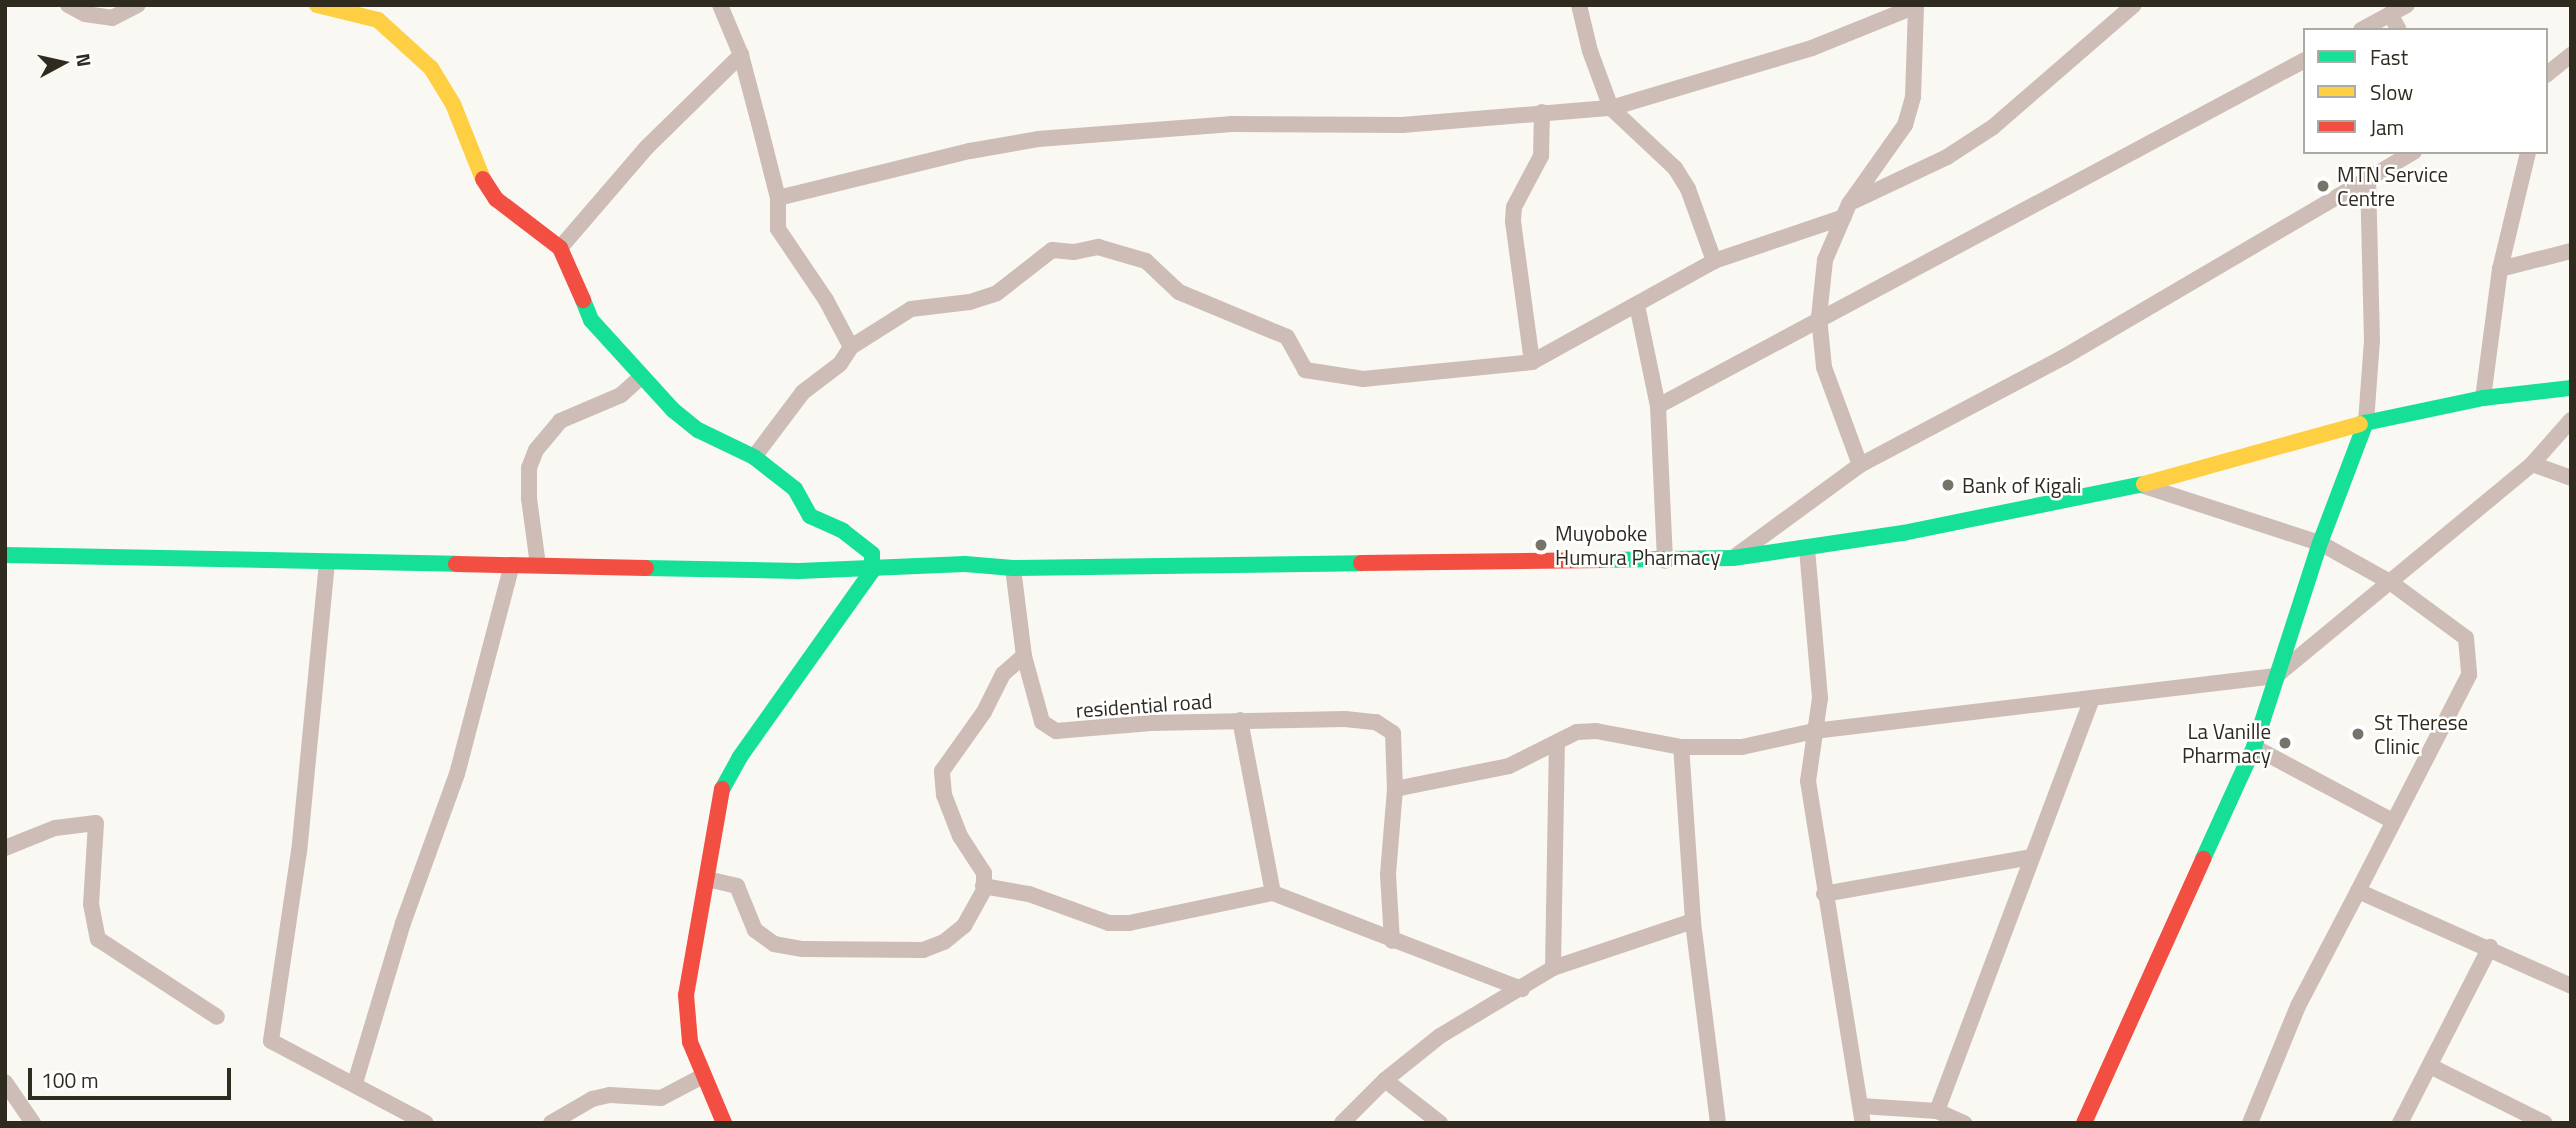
<!DOCTYPE html>
<style>
body{margin:0}
#map{position:relative;width:2576px;height:1128px;overflow:hidden;background:#faf8f2;font-family:"Titillium Web",sans-serif}
div>[style]{position:absolute}
.street>*{height:16px;margin:-8px;padding:0 8px;transform-origin:8px;border-radius:8px;background:#cebdb7}
.fast>*{height:16px;margin:-8px;padding:0 8px;transform-origin:8px;border-radius:8px;background:#16e098}
.slow>*{height:16px;margin:-8px;padding:0 8px;transform-origin:8px;border-radius:8px;background:#ffcf43}
.jam>*{height:16px;margin:-8px;padding:0 8px;transform-origin:8px;border-radius:8px;background:#f24e42}
.dots>*{width:19px;height:19px;translate:-50% -50%;box-sizing:border-box;border:4px solid #fff;border-radius:50%}
span{translate:-50% -50%;white-space:nowrap;text-align:center;line-height:1.15;-webkit-text-stroke:5px #fff;paint-order:stroke}
.poi-label{font-size:21px;color:#2f2b1f}
.left{translate:0 -50%;text-align:left}
.right{translate:-100% -50%;text-align:right}
.street-label{font-size:21px;color:#2f2b1f}
.frame{position:absolute;inset:0;border:7px solid #2f2b1f;pointer-events:none}
.legend{position:absolute;left:2303px;top:28px;width:245px;height:126px;box-sizing:border-box;background:#fff;border:2px solid #acaaa5;margin:0;padding:9px 12px;list-style:none;font-size:21px;color:#2f2b1f}
.legend li{display:flex;align-items:center;gap:14px;height:35px}
.legend b{width:35px;border:2px solid #acaaa5}
.north{position:absolute;left:28px;top:28px;width:70px;height:70px;-webkit-text-stroke:5px #fff;paint-order:stroke;rotate:82deg;font-size:19px;font-weight:700;line-height:28px;text-align:center;color:#2f2b1f}
.north::after{content:'';display:block;margin:auto;width:24px;height:32px;background:#2f2b1f;clip-path:polygon(50% 0,100% 100%,50% 72%,0 100%)}
.scale{position:absolute;left:28px;top:1068px;width:203px;height:32px;box-sizing:border-box;border:4px solid #2f2b1f;border-top:0;padding-left:9px;font-size:21px;line-height:24px;white-space:nowrap;color:#2f2b1f;-webkit-text-stroke:5px #fff;paint-order:stroke}
</style>
<div id="map">
<div class="street">
<i style="left:68px;top:5px;width:19px;rotate:28deg"></i>
<i style="left:85px;top:14px;width:27px;rotate:8deg"></i>
<i style="left:112px;top:18px;width:29px;rotate:-27deg"></i>
<i style="left:720px;top:5px;width:54px;rotate:67.2deg"></i>
<i style="left:741px;top:55px;width:70px;rotate:75.2deg"></i>
<i style="left:759px;top:123px;width:77px;rotate:75.8deg"></i>
<i style="left:778px;top:198px;width:31px;rotate:90deg"></i>
<i style="left:778px;top:229px;width:86px;rotate:55.9deg"></i>
<i style="left:826px;top:300px;width:53px;rotate:62deg"></i>
<i style="left:1579px;top:5px;width:47px;rotate:76.6deg"></i>
<i style="left:1590px;top:51px;width:61px;rotate:69.8deg"></i>
<i style="left:1611px;top:108px;width:88px;rotate:43.2deg"></i>
<i style="left:1675px;top:168px;width:25px;rotate:58deg"></i>
<i style="left:1688px;top:189px;width:77px;rotate:70.1deg"></i>
<i style="left:2390px;top:14px;width:18px;rotate:61deg"></i>
<i style="left:2361px;top:30px;width:52px;rotate:-28.5deg"></i>
<i style="left:2546px;top:75px;width:32px;rotate:-39deg"></i>
<i style="left:778px;top:198px;width:198px;rotate:-13.8deg"></i>
<i style="left:970px;top:151px;width:69px;rotate:-10deg"></i>
<i style="left:1038px;top:139px;width:195px;rotate:-4.4deg"></i>
<i style="left:1232px;top:124px;width:170px;rotate:0.3deg"></i>
<i style="left:1402px;top:125px;width:210px;rotate:-4.7deg"></i>
<i style="left:1611px;top:108px;width:210px;rotate:-16.6deg"></i>
<i style="left:1812px;top:48px;width:112px;rotate:-22deg"></i>
<i style="left:1854px;top:201px;width:103px;rotate:-25.3deg"></i>
<i style="left:1947px;top:157px;width:55px;rotate:-33.1deg"></i>
<i style="left:1993px;top:127px;width:186px;rotate:-40.9deg"></i>
<i style="left:560px;top:248px;width:133px;rotate:-49.3deg"></i>
<i style="left:647px;top:147px;width:132px;rotate:-44.4deg"></i>
<i style="left:2500px;top:269px;width:73px;rotate:-14.2deg"></i>
<i style="left:1637px;top:305px;width:103px;rotate:78.3deg"></i>
<i style="left:1658px;top:406px;width:155px;rotate:87.4deg"></i>
<i style="left:1532px;top:362px;width:142px;rotate:-97.7deg"></i>
<i style="left:1513px;top:221px;width:14px;rotate:-86deg"></i>
<i style="left:1514px;top:207px;width:58px;rotate:-62.1deg"></i>
<i style="left:1541px;top:156px;width:44px;rotate:-88.7deg"></i>
<i style="left:2483px;top:398px;width:130px;rotate:-82.5deg"></i>
<i style="left:2500px;top:269px;width:120px;rotate:-76.5deg"></i>
<i style="left:1658px;top:406px;width:734px;rotate:-28.14deg"></i>
<i style="left:2366px;top:422px;width:81px;rotate:-85.8deg"></i>
<i style="left:2372px;top:341px;width:161px;rotate:-91.4deg"></i>
<i style="left:754px;top:457px;width:81px;rotate:-53deg"></i>
<i style="left:803px;top:392px;width:46px;rotate:-37.1deg"></i>
<i style="left:840px;top:364px;width:20px;rotate:-57deg"></i>
<i style="left:851px;top:347px;width:71px;rotate:-32.3deg"></i>
<i style="left:911px;top:309px;width:59px;rotate:-6.8deg"></i>
<i style="left:970px;top:302px;width:28px;rotate:-18deg"></i>
<i style="left:997px;top:293px;width:70px;rotate:-38deg"></i>
<i style="left:1052px;top:250px;width:22px;rotate:5deg"></i>
<i style="left:1074px;top:252px;width:25px;rotate:-12deg"></i>
<i style="left:1098px;top:247px;width:50px;rotate:16.3deg"></i>
<i style="left:1146px;top:261px;width:45px;rotate:43.2deg"></i>
<i style="left:1179px;top:292px;width:117px;rotate:22.6deg"></i>
<i style="left:1287px;top:337px;width:38px;rotate:61deg"></i>
<i style="left:1305px;top:370px;width:59px;rotate:8.8deg"></i>
<i style="left:1363px;top:379px;width:170px;rotate:-5.7deg"></i>
<i style="left:1532px;top:362px;width:208px;rotate:-29deg"></i>
<i style="left:1714px;top:261px;width:137px;rotate:-18.7deg"></i>
<i style="left:2532px;top:464px;width:41px;rotate:19.7deg"></i>
<i style="left:1860px;top:465px;width:104px;rotate:-110.2deg"></i>
<i style="left:1824px;top:367px;width:50px;rotate:-95.7deg"></i>
<i style="left:1819px;top:317px;width:57px;rotate:-84deg"></i>
<i style="left:1825px;top:260px;width:61px;rotate:-66.8deg"></i>
<i style="left:1849px;top:204px;width:97px;rotate:-54.7deg"></i>
<i style="left:1905px;top:125px;width:29px;rotate:-74deg"></i>
<i style="left:1913px;top:97px;width:92px;rotate:-88.1deg"></i>
<i style="left:2141px;top:485px;width:188px;rotate:18deg"></i>
<i style="left:2320px;top:543px;width:80px;rotate:29.1deg"></i>
<i style="left:2390px;top:582px;width:94px;rotate:36.4deg"></i>
<i style="left:2466px;top:638px;width:37px;rotate:85deg"></i>
<i style="left:2469px;top:675px;width:243px;rotate:117.2deg"></i>
<i style="left:2358px;top:891px;width:233px;rotate:24deg"></i>
<i style="left:1807px;top:549px;width:150px;rotate:85deg"></i>
<i style="left:1820px;top:698px;width:84px;rotate:98.2deg"></i>
<i style="left:1808px;top:781px;width:346px;rotate:80.9deg"></i>
<i style="left:1737px;top:555px;width:152px;rotate:-36.2deg"></i>
<i style="left:1860px;top:465px;width:231px;rotate:-27.9deg"></i>
<i style="left:2064px;top:357px;width:406px;rotate:-30.4deg"></i>
<i style="left:327px;top:562px;width:290px;rotate:95.5deg"></i>
<i style="left:299px;top:851px;width:192px;rotate:98.4deg"></i>
<i style="left:271px;top:1041px;width:175px;rotate:27.9deg"></i>
<i style="left:538px;top:565px;width:68px;rotate:-97.7deg"></i>
<i style="left:529px;top:498px;width:30px;rotate:-90deg"></i>
<i style="left:529px;top:468px;width:19px;rotate:-69deg"></i>
<i style="left:536px;top:450px;width:38px;rotate:-50deg"></i>
<i style="left:560px;top:421px;width:66px;rotate:-23.1deg"></i>
<i style="left:621px;top:395px;width:28px;rotate:-42deg"></i>
<i style="left:1013px;top:568px;width:89px;rotate:82.9deg"></i>
<i style="left:1024px;top:656px;width:68px;rotate:74.7deg"></i>
<i style="left:1042px;top:722px;width:17px;rotate:33deg"></i>
<i style="left:1056px;top:731px;width:95px;rotate:-4.8deg"></i>
<i style="left:1151px;top:723px;width:194px;rotate:-1.2deg"></i>
<i style="left:1345px;top:719px;width:31px;rotate:6deg"></i>
<i style="left:1376px;top:722px;width:20px;rotate:33deg"></i>
<i style="left:1393px;top:733px;width:56px;rotate:88deg"></i>
<i style="left:1395px;top:789px;width:86px;rotate:94.7deg"></i>
<i style="left:1388px;top:875px;width:66px;rotate:86.5deg"></i>
<i style="left:1240px;top:720px;width:176px;rotate:79.2deg"></i>
<i style="left:2254px;top:747px;width:155px;rotate:28.1deg"></i>
<i style="left:1395px;top:789px;width:116px;rotate:-11.4deg"></i>
<i style="left:1509px;top:766px;width:76px;rotate:-26.6deg"></i>
<i style="left:1577px;top:732px;width:19px;rotate:-3deg"></i>
<i style="left:1596px;top:731px;width:86px;rotate:10.7deg"></i>
<i style="left:5px;top:848px;width:54px;rotate:-21.8deg"></i>
<i style="left:55px;top:828px;width:41px;rotate:-7deg"></i>
<i style="left:96px;top:823px;width:81px;rotate:93.5deg"></i>
<i style="left:91px;top:904px;width:36px;rotate:79deg"></i>
<i style="left:98px;top:939px;width:142px;rotate:33.2deg"></i>
<i style="left:707px;top:879px;width:31px;rotate:13deg"></i>
<i style="left:737px;top:886px;width:48px;rotate:67.8deg"></i>
<i style="left:755px;top:930px;width:24px;rotate:36deg"></i>
<i style="left:774px;top:944px;width:29px;rotate:10deg"></i>
<i style="left:803px;top:949px;width:120px;rotate:0.5deg"></i>
<i style="left:923px;top:950px;width:22px;rotate:-21deg"></i>
<i style="left:944px;top:942px;width:26px;rotate:-39deg"></i>
<i style="left:964px;top:926px;width:41px;rotate:-60.9deg"></i>
<i style="left:984px;top:890px;width:17px;rotate:-90deg"></i>
<i style="left:984px;top:873px;width:44px;rotate:-123deg"></i>
<i style="left:960px;top:836px;width:44px;rotate:-111.3deg"></i>
<i style="left:944px;top:795px;width:24px;rotate:-95deg"></i>
<i style="left:942px;top:771px;width:72px;rotate:-54.6deg"></i>
<i style="left:984px;top:712px;width:42px;rotate:-63.4deg"></i>
<i style="left:1003px;top:674px;width:28px;rotate:-41deg"></i>
<i style="left:983px;top:886px;width:47px;rotate:9.9deg"></i>
<i style="left:1029px;top:894px;width:85px;rotate:19.9deg"></i>
<i style="left:1109px;top:923px;width:20px"></i>
<i style="left:1129px;top:923px;width:147px;rotate:-11.8deg"></i>
<i style="left:1273px;top:893px;width:267px;rotate:21.1deg"></i>
<i style="left:1824px;top:894px;width:210px;rotate:-10.1deg"></i>
<i style="left:1553px;top:968px;width:223px;rotate:-89deg"></i>
<i style="left:2430px;top:1066px;width:128px;rotate:26.4deg"></i>
<i style="left:1385px;top:1080px;width:70px;rotate:38deg"></i>
<i style="left:5px;top:1082px;width:50px;rotate:55.7deg"></i>
<i style="left:355px;top:1083px;width:167px;rotate:-73.3deg"></i>
<i style="left:403px;top:923px;width:158px;rotate:-70.1deg"></i>
<i style="left:457px;top:774px;width:216px;rotate:-75.3deg"></i>
<i style="left:1861px;top:1106px;width:76px;rotate:3.8deg"></i>
<i style="left:1937px;top:1111px;width:30px;rotate:24deg"></i>
<i style="left:1937px;top:1111px;width:438px;rotate:-69.4deg"></i>
<i style="left:551px;top:1123px;width:48px;rotate:-30.3deg"></i>
<i style="left:592px;top:1099px;width:18px;rotate:-13deg"></i>
<i style="left:610px;top:1095px;width:51px;rotate:3.4deg"></i>
<i style="left:661px;top:1098px;width:45px;rotate:-27.7deg"></i>
<i style="left:1342px;top:1123px;width:61px;rotate:-45deg"></i>
<i style="left:1385px;top:1080px;width:70px;rotate:-38.7deg"></i>
<i style="left:1440px;top:1036px;width:132px;rotate:-31deg"></i>
<i style="left:1553px;top:968px;width:148px;rotate:-18.6deg"></i>
<i style="left:1718px;top:1123px;width:204px;rotate:-97.1deg"></i>
<i style="left:1693px;top:921px;width:174px;rotate:-93.9deg"></i>
<i style="left:1681px;top:747px;width:61px"></i>
<i style="left:1742px;top:747px;width:74px;rotate:-12.5deg"></i>
<i style="left:1814px;top:731px;width:465px;rotate:-6.8deg"></i>
<i style="left:2276px;top:676px;width:332px;rotate:-39.6deg"></i>
<i style="left:2532px;top:464px;width:59px;rotate:-48.4deg"></i>
<i style="left:2250px;top:1123px;width:126px;rotate:-67.7deg"></i>
<i style="left:2298px;top:1006px;width:130px;rotate:-62.4deg"></i>
<i style="left:2400px;top:1123px;width:198px;rotate:-62.9deg"></i>
</div>
<div class="fast">
<i style="left:583px;top:300px;width:22px;rotate:68deg"></i>
<i style="left:591px;top:320px;width:122px;rotate:47.7deg"></i>
<i style="left:673px;top:410px;width:32px;rotate:39deg"></i>
<i style="left:698px;top:430px;width:62px;rotate:25.7deg"></i>
<i style="left:754px;top:457px;width:52px;rotate:38deg"></i>
<i style="left:795px;top:489px;width:31px;rotate:61deg"></i>
<i style="left:810px;top:516px;width:36px;rotate:24deg"></i>
<i style="left:843px;top:531px;width:37px;rotate:38deg"></i>
<i style="left:872px;top:554px;width:17px;rotate:90deg"></i>
<i style="left:872px;top:571px;width:228px;rotate:125.4deg"></i>
<i style="left:740px;top:757px;width:37px;rotate:119deg"></i>
<i style="left:2360px;top:424px;width:126px;rotate:-11.9deg"></i>
<i style="left:2483px;top:398px;width:89px;rotate:-6.5deg"></i>
<i style="left:5px;top:555px;width:451px;rotate:1.1deg"></i>
<i style="left:1603px;top:560px;width:130px;rotate:-0.9deg"></i>
<i style="left:1733px;top:558px;width:172px;rotate:-8.4deg"></i>
<i style="left:1903px;top:533px;width:246px;rotate:-11.5deg"></i>
<i style="left:646px;top:568px;width:153px;rotate:1.1deg"></i>
<i style="left:799px;top:571px;width:166px;rotate:-2.4deg"></i>
<i style="left:965px;top:564px;width:48px;rotate:4.8deg"></i>
<i style="left:1013px;top:568px;width:348px;rotate:-0.8deg"></i>
<i style="left:2203px;top:859px;width:123px;rotate:-65.5deg"></i>
<i style="left:2254px;top:747px;width:214px;rotate:-72.1deg"></i>
<i style="left:2320px;top:543px;width:129px;rotate:-69.2deg"></i>
</div>
<div class="slow">
<i style="left:317px;top:5px;width:63px;rotate:13.8deg"></i>
<i style="left:378px;top:20px;width:72px;rotate:42.2deg"></i>
<i style="left:431px;top:68px;width:42px;rotate:58.6deg"></i>
<i style="left:453px;top:104px;width:81px;rotate:68.2deg"></i>
<i style="left:2144px;top:484px;width:224px;rotate:-15.5deg"></i>
</div>
<div class="jam">
<i style="left:483px;top:179px;width:24px;rotate:57deg"></i>
<i style="left:496px;top:199px;width:81px;rotate:37.4deg"></i>
<i style="left:560px;top:248px;width:57px;rotate:66.1deg"></i>
<i style="left:1361px;top:563px;width:242px;rotate:-0.7deg"></i>
<i style="left:456px;top:564px;width:190px;rotate:1.2deg"></i>
<i style="left:722px;top:789px;width:209px;rotate:99.9deg"></i>
<i style="left:686px;top:995px;width:47px;rotate:85.1deg"></i>
<i style="left:690px;top:1042px;width:88px;rotate:67.2deg"></i>
<i style="left:2084px;top:1123px;width:290px;rotate:-65.7deg"></i>
</div>
<div class="dots">
<i style="left:2323px;top:186px;background:#767369"></i>
<i style="left:1948px;top:485px;background:#767369"></i>
<i style="left:1541px;top:545px;background:#767369"></i>
<i style="left:2358px;top:734px;background:#767369"></i>
<i style="left:2285px;top:743px;background:#767369"></i>
</div>
<div class="poi-label">
<span class="left" style="left:2337px;top:186px">MTN Service<br>Centre</span>
<span class="left" style="left:1962px;top:485px">Bank of Kigali</span>
<span class="left" style="left:1555px;top:545px">Muyoboke<br>Humura Pharmacy</span>
<span class="left" style="left:2374px;top:734px">St Therese<br>Clinic</span>
<span class="right" style="left:2271px;top:743px">La Vanille<br>Pharmacy</span>
</div>
<div class="street-label">
<span style="left:1144px;top:705px;rotate:-4deg">residential road</span>
</div>
<div class="frame"></div>
<ul class="legend">
<li><b style="height:9px;background:#16e098"></b>Fast</li>
<li><b style="height:9px;background:#ffcf43"></b>Slow</li>
<li><b style="height:9px;background:#f24e42"></b>Jam</li>
</ul>
<div class="north">N</div>
<div class="scale">100 m</div>
</div>
